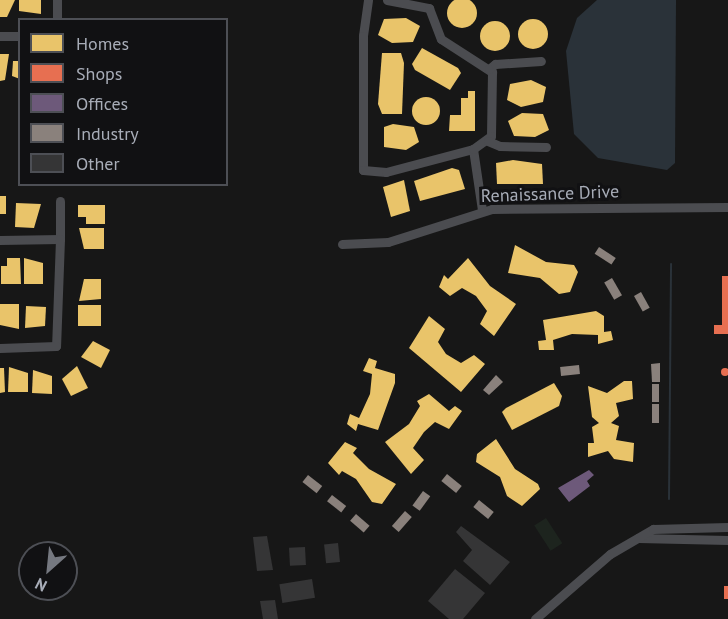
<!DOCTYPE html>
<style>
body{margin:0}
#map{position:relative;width:728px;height:619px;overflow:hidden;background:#171717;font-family:"PT Sans",sans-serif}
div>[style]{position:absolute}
.green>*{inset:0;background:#1d241e;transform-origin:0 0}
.water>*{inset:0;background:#2a3239}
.homes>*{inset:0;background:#e9c46a;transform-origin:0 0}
.round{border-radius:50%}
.shops>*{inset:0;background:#e76f51;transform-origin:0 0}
.offices>*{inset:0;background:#6d597a}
.industry>*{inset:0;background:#8a817c;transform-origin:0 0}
.stream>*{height:2px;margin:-1px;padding:0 1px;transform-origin:1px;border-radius:1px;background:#2a3239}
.building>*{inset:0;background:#353536;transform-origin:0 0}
.minor>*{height:9px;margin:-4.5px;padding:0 4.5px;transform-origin:4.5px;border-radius:4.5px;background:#4b4c50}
span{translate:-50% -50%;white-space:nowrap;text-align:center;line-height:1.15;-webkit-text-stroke:6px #111113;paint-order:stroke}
.street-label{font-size:18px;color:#a8adb8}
.legend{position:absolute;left:18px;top:18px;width:210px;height:168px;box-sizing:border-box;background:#111113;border:2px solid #4d4f55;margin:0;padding:8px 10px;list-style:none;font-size:18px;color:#a8adb8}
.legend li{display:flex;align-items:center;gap:12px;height:30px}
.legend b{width:30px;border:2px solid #4d4f55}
.north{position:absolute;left:18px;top:541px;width:60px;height:60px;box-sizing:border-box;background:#111113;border:2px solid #4d4f55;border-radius:50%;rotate:207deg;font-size:16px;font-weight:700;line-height:24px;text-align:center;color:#a8adb8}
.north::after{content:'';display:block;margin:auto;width:21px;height:27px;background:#757880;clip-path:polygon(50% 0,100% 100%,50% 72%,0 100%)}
</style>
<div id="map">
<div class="green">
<i style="left:546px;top:518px;width:30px;height:14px;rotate:57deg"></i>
</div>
<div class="water">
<i style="clip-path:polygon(597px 0,676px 0,675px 163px,667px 170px,598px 158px,574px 134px,566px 51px,577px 18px)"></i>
</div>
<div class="homes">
<i class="round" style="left:447px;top:-2px;width:30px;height:30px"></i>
<i style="clip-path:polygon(0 0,15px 0,7px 17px,0 17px)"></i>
<i style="clip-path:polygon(19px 0,41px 0,41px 14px,19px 11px)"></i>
<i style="clip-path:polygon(406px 18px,420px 26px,413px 42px,392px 43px,378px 35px,384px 19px)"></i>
<i class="round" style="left:518px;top:19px;width:30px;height:30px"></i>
<i class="round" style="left:480px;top:21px;width:30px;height:30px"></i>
<i style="clip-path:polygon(422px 48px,458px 68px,461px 73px,450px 90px,415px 70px,412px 64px)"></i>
<i style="clip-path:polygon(382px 53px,401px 53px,404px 63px,402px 114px,382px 114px,378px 104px)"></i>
<i style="clip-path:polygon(0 54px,9px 54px,5px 80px,0 81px)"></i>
<i style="clip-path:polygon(13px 61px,20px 61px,20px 79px,12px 76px)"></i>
<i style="clip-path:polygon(531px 80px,546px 87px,543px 102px,521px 107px,507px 100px,510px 84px)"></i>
<i style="clip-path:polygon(468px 91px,475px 91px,475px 131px,449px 131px,450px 115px,461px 115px,461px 98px,468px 98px)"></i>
<i class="round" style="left:412px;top:97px;width:28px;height:28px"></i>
<i style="clip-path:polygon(522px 113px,543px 114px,549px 130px,535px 137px,514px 136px,508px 121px)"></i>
<i style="clip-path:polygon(393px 124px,414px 127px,419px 142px,406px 150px,384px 147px,384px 127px)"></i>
<i style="clip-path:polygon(513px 160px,542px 164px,543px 184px,497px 184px,496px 163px)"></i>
<i style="clip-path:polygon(452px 168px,459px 170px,465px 189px,420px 201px,414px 181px)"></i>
<i style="clip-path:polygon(404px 180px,410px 211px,391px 217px,383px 187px)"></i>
<i style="left:0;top:196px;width:6px;height:18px"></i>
<i style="clip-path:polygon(16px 203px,41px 204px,34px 228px,15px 227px)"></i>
<i style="clip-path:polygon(78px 205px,105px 205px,105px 224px,86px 224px,86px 217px,78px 217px)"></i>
<i style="clip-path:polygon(79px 228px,104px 228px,104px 249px,84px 249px)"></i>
<i style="clip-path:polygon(515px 245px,546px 262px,574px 265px,578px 272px,570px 292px,559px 294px,540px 278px,508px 273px)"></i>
<i style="clip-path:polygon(7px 258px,20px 258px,21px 284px,1px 284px,1px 266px,7px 266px)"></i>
<i style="clip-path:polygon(24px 258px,43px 263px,43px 284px,24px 284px)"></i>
<i style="clip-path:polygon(468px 258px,490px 286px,516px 304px,494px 336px,480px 324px,487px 311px,476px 296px,462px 288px,450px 296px,439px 287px,444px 275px,448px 279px)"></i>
<i style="clip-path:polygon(84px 279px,101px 279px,101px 299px,79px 301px)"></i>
<i style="clip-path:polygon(0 304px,19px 304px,19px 329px,0 325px)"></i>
<i style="left:101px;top:305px;width:21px;height:23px;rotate:90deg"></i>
<i style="clip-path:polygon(26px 306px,46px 307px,45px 326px,25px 328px)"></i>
<i style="clip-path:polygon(596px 311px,604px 316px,604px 332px,611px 331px,613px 340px,598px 344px,598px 335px,572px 334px,553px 340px,554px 350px,539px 350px,538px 341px,546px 340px,543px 320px)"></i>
<i style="clip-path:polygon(429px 316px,445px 329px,438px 342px,446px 354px,461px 363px,474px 355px,485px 364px,461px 392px,409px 348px)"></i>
<i style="clip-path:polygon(93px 341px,110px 350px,101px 368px,81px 357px)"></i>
<i style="clip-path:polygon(369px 358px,377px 361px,375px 368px,395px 374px,395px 383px,378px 430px,358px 424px,356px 431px,347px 424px,350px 414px,359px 418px,370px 394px,372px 374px,363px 371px)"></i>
<i style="clip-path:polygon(77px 366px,88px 388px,71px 396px,62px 379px)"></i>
<i style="clip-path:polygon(9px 367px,28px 373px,28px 392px,8px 392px)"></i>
<i style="clip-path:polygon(0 368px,4px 368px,5px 392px,0 393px)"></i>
<i style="clip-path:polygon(33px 370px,52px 376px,52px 394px,32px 393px)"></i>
<i style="clip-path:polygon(624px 381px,632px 381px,633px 399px,616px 403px,619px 416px,611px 423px,619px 426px,616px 440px,634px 443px,633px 462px,614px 459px,608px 451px,588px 457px,588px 443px,594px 443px,592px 427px,599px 423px,592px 417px,588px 386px,607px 393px)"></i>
<i style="clip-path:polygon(554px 383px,562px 396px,559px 406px,512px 430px,502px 412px,506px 408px)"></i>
<i style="clip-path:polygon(429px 394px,449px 411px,455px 406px,462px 411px,449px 429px,435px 422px,424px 432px,413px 448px,424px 460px,411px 474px,385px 442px,409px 424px,420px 406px,417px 401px)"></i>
<i style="clip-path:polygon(496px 439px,515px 469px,538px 484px,540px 489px,522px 506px,507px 496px,500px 477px,476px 462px,477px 454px)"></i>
<i style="clip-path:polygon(345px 442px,357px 448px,353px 453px,369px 469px,396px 484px,382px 504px,372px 502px,356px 479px,342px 471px,339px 475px,328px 463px)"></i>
</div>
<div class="shops">
<i style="clip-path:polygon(722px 276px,728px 276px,728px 334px,714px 334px,714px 325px,722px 325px)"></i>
<i class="round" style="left:721px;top:368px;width:8px;height:8px"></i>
<i style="left:724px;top:586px;width:4px;height:13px"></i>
</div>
<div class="offices">
<i style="clip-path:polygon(589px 470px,594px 475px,587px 481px,590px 486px,569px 502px,558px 488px)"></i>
</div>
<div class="industry">
<i style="left:599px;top:247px;width:20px;height:8px;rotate:33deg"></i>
<i style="left:612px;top:278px;width:20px;height:9px;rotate:60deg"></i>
<i style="left:641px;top:292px;width:18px;height:8px;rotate:61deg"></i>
<i style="clip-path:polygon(660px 363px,660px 382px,652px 382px,651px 364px)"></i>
<i style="left:579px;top:365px;width:9px;height:19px;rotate:84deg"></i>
<i style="clip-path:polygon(496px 375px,503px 382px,489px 395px,483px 390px)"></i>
<i style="left:652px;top:384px;width:7px;height:18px"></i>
<i style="left:652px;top:404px;width:7px;height:19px"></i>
<i style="left:447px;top:474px;width:19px;height:9px;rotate:39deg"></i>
<i style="left:308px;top:475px;width:18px;height:9px;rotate:38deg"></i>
<i style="left:423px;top:491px;width:9px;height:18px;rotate:36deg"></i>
<i style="left:332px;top:495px;width:18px;height:8px;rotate:38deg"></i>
<i style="left:479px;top:500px;width:19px;height:9px;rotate:39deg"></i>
<i style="left:405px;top:511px;width:9px;height:20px;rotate:41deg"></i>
<i style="left:356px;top:514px;width:18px;height:9px;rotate:41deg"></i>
</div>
<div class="stream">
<i style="left:669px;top:499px;width:235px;rotate:-89.5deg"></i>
</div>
<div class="building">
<i style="clip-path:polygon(461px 526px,510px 562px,490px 585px,463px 561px,472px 550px,456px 532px)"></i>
<i style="clip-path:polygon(267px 536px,273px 570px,257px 571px,253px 537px)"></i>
<i style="left:338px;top:543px;width:19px;height:14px;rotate:84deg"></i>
<i style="left:305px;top:547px;width:18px;height:16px;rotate:87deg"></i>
<i style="clip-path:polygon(455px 569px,485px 593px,463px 619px,449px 619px,428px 601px)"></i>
<i style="left:312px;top:579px;width:19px;height:33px;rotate:81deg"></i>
<i style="clip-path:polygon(275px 600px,278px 619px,263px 619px,260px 601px)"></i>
</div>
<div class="minor">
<i style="left:368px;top:0;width:36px;rotate:98deg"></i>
<i style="left:363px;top:36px;width:134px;rotate:90deg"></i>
<i style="left:363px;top:170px;width:23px;rotate:5deg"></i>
<i style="left:386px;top:172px;width:90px;rotate:-14.8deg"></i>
<i style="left:473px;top:149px;width:62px;rotate:81.6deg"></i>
<i style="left:387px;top:0;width:43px;rotate:10.8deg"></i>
<i style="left:429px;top:8px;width:33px;rotate:69deg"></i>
<i style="left:441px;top:39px;width:61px;rotate:32.9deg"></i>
<i style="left:492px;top:72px;width:64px;rotate:90.9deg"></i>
<i style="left:491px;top:136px;width:22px;rotate:144deg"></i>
<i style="left:57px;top:20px;width:20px;rotate:-90deg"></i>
<i style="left:0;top:36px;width:20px"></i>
<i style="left:489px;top:69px;width:8px;rotate:-40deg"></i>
<i style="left:495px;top:64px;width:46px;rotate:-3.7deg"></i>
<i style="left:488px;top:141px;width:13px;rotate:23deg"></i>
<i style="left:500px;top:146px;width:46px;rotate:1.2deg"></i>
<i style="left:60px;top:239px;width:38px;rotate:-90deg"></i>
<i style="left:0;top:240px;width:60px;rotate:-1deg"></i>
<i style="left:60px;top:239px;width:107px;rotate:92.1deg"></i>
<i style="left:56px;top:346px;width:56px;rotate:178deg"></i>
<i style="left:342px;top:244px;width:46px;rotate:-2.5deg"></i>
<i style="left:388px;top:242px;width:109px;rotate:-17.6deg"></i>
<i style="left:492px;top:209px;width:236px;rotate:-0.5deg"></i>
<i style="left:638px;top:538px;width:90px;rotate:1.3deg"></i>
<i style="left:535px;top:619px;width:99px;rotate:-40.9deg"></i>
<i style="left:610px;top:554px;width:50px;rotate:-30.2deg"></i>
<i style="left:653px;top:529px;width:75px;rotate:-1.5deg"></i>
</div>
<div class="street-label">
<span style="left:550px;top:194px;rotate:-2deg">Renaissance Drive</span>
</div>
<ul class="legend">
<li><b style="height:16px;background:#e9c46a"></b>Homes</li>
<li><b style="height:16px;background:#e76f51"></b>Shops</li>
<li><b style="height:16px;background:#6d597a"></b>Offices</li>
<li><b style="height:16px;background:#8a817c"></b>Industry</li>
<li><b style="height:16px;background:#353536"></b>Other</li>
</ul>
<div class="north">N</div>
</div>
